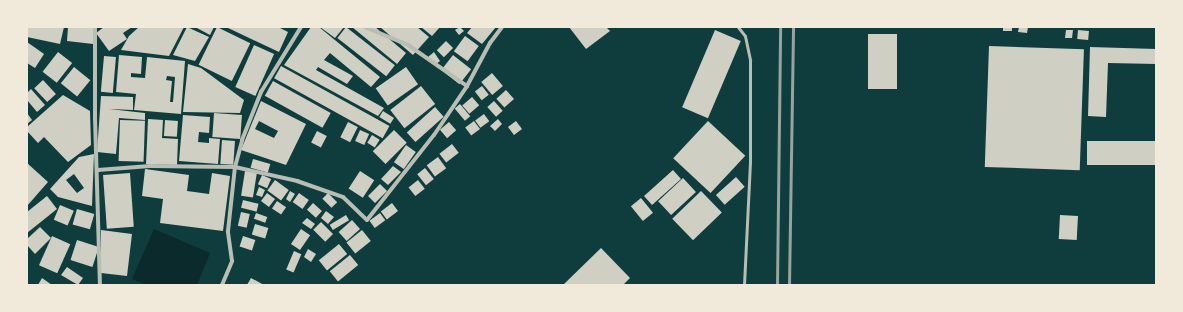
<!DOCTYPE html>
<style>
body{margin:0}
#map{position:relative;width:1183px;height:312px;overflow:hidden;background:#0f3d3e;font-family:Ubuntu,sans-serif}
div>[style]{position:absolute}
.water>*{inset:0;background:#0a2a2b}
.building>*{inset:0;background:#cfcfc3;transform-origin:0 0}
.service>*{height:3px;margin:-1.5px;padding:0 1.5px;transform-origin:1.5px;border-radius:1.5px;background:#b8beb3}
.minor>*{height:4px;margin:-2px;padding:0 2px;transform-origin:2px;border-radius:2px;background:#b8beb3}
.rail>*{height:3px;margin:-1.5px;padding:0 1.5px;transform-origin:1.5px;border-radius:1.5px;background:#97a49c}
span{translate:-50% -50%;white-space:nowrap;text-align:center;line-height:1.15;-webkit-text-stroke:3.5px #f1e9da;paint-order:stroke}
.frame{position:absolute;inset:0;border:28px solid #f1e9da;pointer-events:none}
</style>
<div id="map">
<div class="water">
<i style="clip-path:polygon(154px 229px,210px 253px,197px 285px,146px 285px,132px 279px)"></i>
</div>
<div class="building">
<i style="clip-path:polygon(27px 27px,64px 27px,60px 44px,27px 37px)"></i>
<i style="clip-path:polygon(68px 27px,94px 27px,93px 44px,67px 41px)"></i>
<i style="clip-path:polygon(104px 27px,132px 27px,123px 33px,127px 39px,109px 51px,96px 33px)"></i>
<i style="clip-path:polygon(139px 27px,184px 27px,169px 56px,121px 50px,129px 36px)"></i>
<i style="clip-path:polygon(187px 27px,209px 37px,195px 61px,173px 55px)"></i>
<i style="clip-path:polygon(195px 27px,214px 27px,210px 35px)"></i>
<i style="left:217px;top:27px;width:37px;height:42px;rotate:26deg"></i>
<i style="clip-path:polygon(226px 27px,278px 27px,288px 32px,279px 52px)"></i>
<i style="clip-path:polygon(311px 27px,319px 27px,380px 77px,371px 87px,330px 53px,324px 60px,353px 76px,347px 84px,318px 67px,316px 70px,384px 108px,378px 116px,284px 65px)"></i>
<i style="clip-path:polygon(320px 27px,344px 27px,335px 38px)"></i>
<i style="left:346px;top:27px;width:62px;height:14px;rotate:38deg"></i>
<i style="clip-path:polygon(352px 27px,375px 27px,406px 53px,397px 64px)"></i>
<i style="clip-path:polygon(380px 27px,417px 27px,429px 37px,413px 55px)"></i>
<i style="clip-path:polygon(421px 27px,440px 27px,432px 36px)"></i>
<i style="clip-path:polygon(460px 27px,464px 31px,459px 35px,455px 30px)"></i>
<i style="clip-path:polygon(472px 27px,496px 27px,482px 44px,467px 33px)"></i>
<i style="clip-path:polygon(569px 27px,606px 27px,610px 31px,586px 49px)"></i>
<i style="left:1003px;top:27px;width:9px;height:4px"></i>
<i style="clip-path:polygon(1019px 27px,1028px 27px,1027px 33px,1018px 32px)"></i>
<i style="left:715px;top:30px;width:28px;height:84px;rotate:23deg"></i>
<i style="clip-path:polygon(1066px 30px,1073px 30px,1072px 38px,1065px 38px)"></i>
<i style="left:1078px;top:30px;width:11px;height:9px;rotate:5deg"></i>
<i style="left:868px;top:34px;width:29px;height:55px"></i>
<i style="left:465px;top:36px;width:17px;height:19px;rotate:36deg"></i>
<i style="left:446px;top:41px;width:10px;height:13px;rotate:45deg"></i>
<i style="clip-path:polygon(27px 42px,44px 54px,35px 68px,27px 63px)"></i>
<i style="left:254px;top:45px;width:22px;height:46px;rotate:24deg"></i>
<i style="left:989px;top:46px;width:95px;height:121px;rotate:2deg"></i>
<i style="clip-path:polygon(1090px 47px,1156px 49px,1156px 64px,1108px 63px,1106px 117px,1088px 116px)"></i>
<i style="left:58px;top:52px;width:18px;height:25px;rotate:38deg"></i>
<i style="clip-path:polygon(434px 52px,440px 61px,435px 65px,428px 57px)"></i>
<i style="clip-path:polygon(evenodd,119px 55px,142px 57px,141px 74px,131px 73px,131px 77px,145px 78px,147px 57px,185px 61px,181px 114px,134px 110px,136px 94px,116px 92px,119px 55px,167px 76px,175px 77px,173px 102px,170px 102px,172px 81px,166px 80px,167px 76px)"></i>
<i style="left:453px;top:55px;width:23px;height:19px;rotate:38deg"></i>
<i style="left:104px;top:56px;width:12px;height:36px;rotate:5deg"></i>
<i style="clip-path:polygon(188px 64px,201px 68px,244px 100px,240px 113px,183px 112px)"></i>
<i style="left:281px;top:66px;width:124px;height:14px;rotate:29deg"></i>
<i style="left:74px;top:67px;width:21px;height:21px;rotate:39deg"></i>
<i style="left:406px;top:67px;width:21px;height:37px;rotate:55deg"></i>
<i style="left:492px;top:73px;width:17px;height:14px;rotate:50deg"></i>
<i style="left:43px;top:80px;width:19px;height:12px;rotate:47deg"></i>
<i style="left:273px;top:81px;width:66px;height:17px;rotate:29deg"></i>
<i style="left:421px;top:86px;width:23px;height:39px;rotate:52deg"></i>
<i style="left:482px;top:86px;width:11px;height:9px;rotate:52deg"></i>
<i style="clip-path:polygon(31px 89px,45px 105px,37px 112px,27px 100px,27px 93px)"></i>
<i style="left:506px;top:90px;width:12px;height:13px;rotate:48deg"></i>
<i style="clip-path:polygon(63px 95px,90px 111px,91px 145px,68px 162px,44px 137px,38px 143px,27px 131px,27px 127px)"></i>
<i style="clip-path:polygon(101px 96px,133px 97px,133px 110px,109px 109px,145px 113px,145px 120px,119px 118px,116px 154px,97px 152px)"></i>
<i style="left:472px;top:97px;width:11px;height:13px;rotate:49deg"></i>
<i style="clip-path:polygon(evenodd,261px 101px,306px 124px,286px 165px,241px 150px,261px 101px,259px 121px,278px 131px,274px 138px,255px 129px,259px 121px)"></i>
<i style="left:494px;top:101px;width:13px;height:9px;rotate:48deg"></i>
<i style="left:460px;top:104px;width:16px;height:7px;rotate:50deg"></i>
<i style="left:435px;top:107px;width:13px;height:38px;rotate:48deg"></i>
<i style="left:383px;top:111px;width:13px;height:7px;rotate:32deg"></i>
<i style="clip-path:polygon(27px 113px,32px 120px,27px 124px)"></i>
<i style="left:214px;top:113px;width:28px;height:24px;rotate:4deg"></i>
<i style="left:484px;top:114px;width:9px;height:11px;rotate:54deg"></i>
<i style="clip-path:polygon(183px 115px,210px 117px,209px 133px,199px 132px,198px 142px,209px 143px,209px 138px,220px 139px,218px 164px,179px 161px)"></i>
<i style="clip-path:polygon(148px 119px,163px 120px,162px 138px,178px 139px,177px 165px,146px 164px)"></i>
<i style="clip-path:polygon(498px 119px,502px 124px,495px 131px,490px 126px)"></i>
<i style="left:120px;top:120px;width:25px;height:41px;rotate:2deg"></i>
<i style="left:165px;top:120px;width:13px;height:16px;rotate:4deg"></i>
<i style="left:474px;top:121px;width:10px;height:11px;rotate:53deg"></i>
<i style="left:516px;top:121px;width:10px;height:10px;rotate:53deg"></i>
<i style="left:708px;top:121px;width:51px;height:51px;rotate:43deg"></i>
<i style="left:348px;top:122px;width:11px;height:17px;rotate:27deg"></i>
<i style="left:449px;top:122px;width:11px;height:12px;rotate:49deg"></i>
<i style="left:360px;top:130px;width:10px;height:12px;rotate:24deg"></i>
<i style="left:394px;top:130px;width:18px;height:30px;rotate:45deg"></i>
<i style="left:317px;top:131px;width:11px;height:13px;rotate:27deg"></i>
<i style="left:372px;top:135px;width:9px;height:9px;rotate:32deg"></i>
<i style="left:222px;top:140px;width:13px;height:24px;rotate:4deg"></i>
<i style="left:1087px;top:141px;width:69px;height:24px"></i>
<i style="left:452px;top:144px;width:11px;height:16px;rotate:52deg"></i>
<i style="left:406px;top:145px;width:12px;height:21px;rotate:35deg"></i>
<i style="clip-path:polygon(evenodd,94px 154px,92px 206px,58px 197px,50px 189px,79px 157px,94px 154px,74px 174px,84px 188px,77px 193px,66px 180px,74px 174px)"></i>
<i style="left:438px;top:157px;width:14px;height:14px;rotate:54deg"></i>
<i style="left:253px;top:159px;width:18px;height:9px;rotate:16deg"></i>
<i style="clip-path:polygon(27px 163px,48px 182px,27px 206px)"></i>
<i style="clip-path:polygon(393px 166px,401px 172px,388px 185px,381px 179px)"></i>
<i style="left:425px;top:168px;width:14px;height:10px;rotate:51deg"></i>
<i style="clip-path:polygon(145px 169px,189px 175px,187px 191px,209px 194px,212px 173px,230px 176px,223px 231px,160px 223px,163px 199px,142px 196px)"></i>
<i style="left:673px;top:170px;width:12px;height:39px;rotate:48deg"></i>
<i style="left:245px;top:171px;width:12px;height:25px;rotate:9deg"></i>
<i style="left:360px;top:171px;width:17px;height:21px;rotate:33deg"></i>
<i style="left:130px;top:173px;width:54px;height:27px;rotate:86deg"></i>
<i style="left:262px;top:175px;width:10px;height:10px;rotate:24deg"></i>
<i style="left:736px;top:177px;width:13px;height:27px;rotate:48deg"></i>
<i style="left:683px;top:178px;width:19px;height:34px;rotate:47deg"></i>
<i style="left:275px;top:180px;width:17px;height:13px;rotate:36deg"></i>
<i style="left:418px;top:180px;width:11px;height:12px;rotate:52deg"></i>
<i style="left:380px;top:184px;width:10px;height:17px;rotate:45deg"></i>
<i style="clip-path:polygon(259px 187px,265px 190px,262px 197px,256px 195px)"></i>
<i style="clip-path:polygon(290px 191px,295px 194px,290px 202px,286px 199px)"></i>
<i style="left:701px;top:191px;width:30px;height:40px;rotate:46deg"></i>
<i style="left:267px;top:193px;width:10px;height:10px;rotate:37deg"></i>
<i style="left:299px;top:193px;width:12px;height:11px;rotate:35deg"></i>
<i style="left:328px;top:193px;width:13px;height:8px;rotate:45deg"></i>
<i style="clip-path:polygon(47px 196px,57px 209px,27px 233px,27px 212px)"></i>
<i style="left:641px;top:198px;width:19px;height:13px;rotate:51deg"></i>
<i style="left:243px;top:200px;width:16px;height:8px;rotate:14deg"></i>
<i style="left:277px;top:201px;width:11px;height:9px;rotate:34deg"></i>
<i style="left:313px;top:203px;width:12px;height:9px;rotate:42deg"></i>
<i style="left:392px;top:203px;width:10px;height:14px;rotate:53deg"></i>
<i style="left:60px;top:205px;width:15px;height:16px;rotate:23deg"></i>
<i style="left:77px;top:209px;width:18px;height:16px;rotate:16deg"></i>
<i style="clip-path:polygon(326px 211px,334px 217px,328px 224px,321px 218px)"></i>
<i style="left:241px;top:212px;width:9px;height:14px;rotate:13deg"></i>
<i style="left:256px;top:213px;width:12px;height:6px;rotate:20deg"></i>
<i style="left:380px;top:213px;width:9px;height:13px;rotate:54deg"></i>
<i style="left:346px;top:215px;width:6px;height:19px;rotate:59deg"></i>
<i style="left:1060px;top:215px;width:18px;height:24px;rotate:3deg"></i>
<i style="clip-path:polygon(307px 218px,315px 224px,311px 229px,302px 223px)"></i>
<i style="left:352px;top:220px;width:12px;height:18px;rotate:48deg"></i>
<i style="left:321px;top:222px;width:17px;height:11px;rotate:45deg"></i>
<i style="left:255px;top:224px;width:14px;height:11px;rotate:17deg"></i>
<i style="clip-path:polygon(40px 227px,51px 238px,35px 254px,27px 245px,27px 239px)"></i>
<i style="left:301px;top:229px;width:11px;height:18px;rotate:34deg"></i>
<i style="clip-path:polygon(101px 230px,132px 234px,127px 276px,101px 273px)"></i>
<i style="left:362px;top:230px;width:14px;height:20px;rotate:51deg"></i>
<i style="left:52px;top:236px;width:20px;height:32px;rotate:24deg"></i>
<i style="left:243px;top:236px;width:13px;height:11px;rotate:18deg"></i>
<i style="left:77px;top:240px;width:23px;height:21px;rotate:18deg"></i>
<i style="left:339px;top:244px;width:13px;height:26px;rotate:51deg"></i>
<i style="clip-path:polygon(601px 248px,630px 278px,623px 285px,563px 285px)"></i>
<i style="clip-path:polygon(308px 249px,316px 254px,311px 262px,304px 257px)"></i>
<i style="left:294px;top:251px;width:8px;height:20px;rotate:23deg"></i>
<i style="left:350px;top:255px;width:13px;height:26px;rotate:51deg"></i>
<i style="clip-path:polygon(67px 267px,83px 278px,78px 285px,61px 275px)"></i>
<i style="clip-path:polygon(42px 278px,52px 285px,38px 285px)"></i>
<i style="clip-path:polygon(251px 278px,264px 285px,247px 285px)"></i>
</div>
<div class="service">
<i style="left:738px;top:27px;width:11px;rotate:52deg"></i>
<i style="left:745px;top:36px;width:25px;rotate:78deg"></i>
<i style="left:750px;top:60px;width:102px;rotate:90deg"></i>
<i style="left:750px;top:162px;width:123px;rotate:92.8deg"></i>
</div>
<div class="minor">
<i style="left:95px;top:27px;width:91px;rotate:90deg"></i>
<i style="left:95px;top:118px;width:167px;rotate:88.3deg"></i>
<i style="left:365px;top:27px;width:47px;rotate:22.7deg"></i>
<i style="left:408px;top:45px;width:72px;rotate:34.8deg"></i>
<i style="left:98px;top:170px;width:52px;rotate:-4.4deg"></i>
<i style="left:150px;top:166px;width:85px;rotate:0.7deg"></i>
<i style="left:235px;top:167px;width:64px;rotate:12.7deg"></i>
<i style="left:297px;top:181px;width:49px;rotate:19.2deg"></i>
<i style="left:343px;top:197px;width:33px;rotate:44deg"></i>
<i style="left:367px;top:220px;width:108px;rotate:-51.8deg"></i>
<i style="left:434px;top:135px;width:59px;rotate:-56deg"></i>
<i style="left:467px;top:86px;width:49px;rotate:-61.9deg"></i>
<i style="left:490px;top:43px;width:20px;rotate:-53deg"></i>
<i style="left:222px;top:285px;width:26px;rotate:-67deg"></i>
<i style="left:232px;top:261px;width:30px;rotate:-98deg"></i>
<i style="left:228px;top:231px;width:64px;rotate:-83.8deg"></i>
<i style="left:235px;top:167px;width:28px;rotate:-75deg"></i>
<i style="left:242px;top:140px;width:52px;rotate:-68.4deg"></i>
<i style="left:261px;top:92px;width:76px;rotate:-58.4deg"></i>
</div>
<div class="rail">
<i style="left:777px;top:285px;width:258px;rotate:-89.3deg"></i>
<i style="left:789px;top:285px;width:258px;rotate:-89.1deg"></i>
</div>
<div class="frame"></div>
</div>
